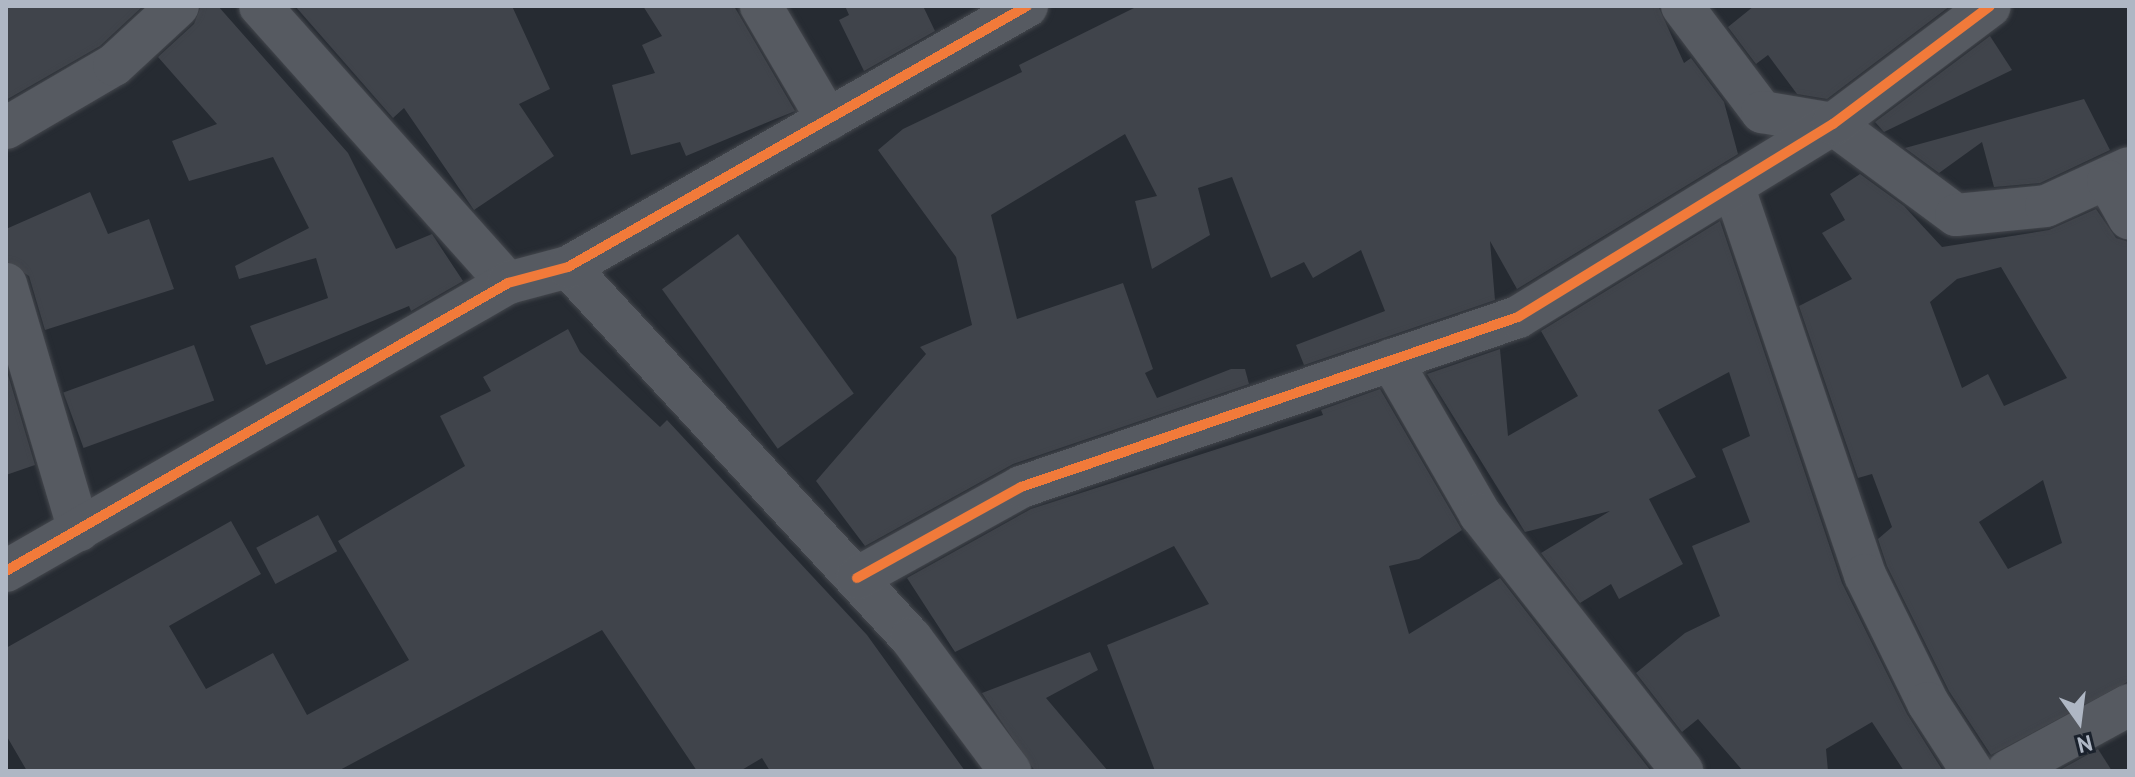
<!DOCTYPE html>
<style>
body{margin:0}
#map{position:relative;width:2135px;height:777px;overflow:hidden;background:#262b32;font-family:"PT Sans",sans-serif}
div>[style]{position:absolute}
.building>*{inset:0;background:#40444b;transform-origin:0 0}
.roads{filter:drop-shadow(0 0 2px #44474d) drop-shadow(0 0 2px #44474d)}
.minor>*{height:42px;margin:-21px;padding:0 21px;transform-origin:21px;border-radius:21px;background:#565a61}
.cycleway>*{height:10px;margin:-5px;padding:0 5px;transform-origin:5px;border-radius:5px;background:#f17a3a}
span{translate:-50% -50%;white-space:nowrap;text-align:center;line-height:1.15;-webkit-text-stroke:8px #1a212c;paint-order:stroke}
.frame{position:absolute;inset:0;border:8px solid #afb7c4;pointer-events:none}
.north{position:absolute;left:2039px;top:681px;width:80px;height:80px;-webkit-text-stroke:6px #1a212c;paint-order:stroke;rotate:166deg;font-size:22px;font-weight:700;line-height:32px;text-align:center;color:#afb7c4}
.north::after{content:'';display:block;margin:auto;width:28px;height:36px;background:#afb7c4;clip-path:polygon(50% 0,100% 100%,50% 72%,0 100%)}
</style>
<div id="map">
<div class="building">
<i style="clip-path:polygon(6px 6px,143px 6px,100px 46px,6px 100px)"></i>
<i style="clip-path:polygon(201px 6px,218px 6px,348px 153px,396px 249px,432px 234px,463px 281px,411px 311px,409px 306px,266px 365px,250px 326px,328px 298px,316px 258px,239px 279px,235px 266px,309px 228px,273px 157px,189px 181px,172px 141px,217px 124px,158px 57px,194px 24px)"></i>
<i style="clip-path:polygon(295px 6px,512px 6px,550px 89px,519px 104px,554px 156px,474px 210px,404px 108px,393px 118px)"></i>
<i style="clip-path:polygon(643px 6px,734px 6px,795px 111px,686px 156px,680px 142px,631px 155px,612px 85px,655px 73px,642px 45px,662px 36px)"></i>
<i style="clip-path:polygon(845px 6px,923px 6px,935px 31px,864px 71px,839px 20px,849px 15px)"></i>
<i style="clip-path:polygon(1138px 6px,1658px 6px,1684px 63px,1691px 58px,1724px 102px,1738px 154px,1517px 289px,1490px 241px,1495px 300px,1304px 365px,1296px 345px,1385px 311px,1361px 250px,1313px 278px,1304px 262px,1271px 278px,1232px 177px,1198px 188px,1210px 235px,1152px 269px,1135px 201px,1157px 196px,1125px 134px,991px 215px,1017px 319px,1123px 283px,1153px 369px,1145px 373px,1157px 398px,1231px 369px,1245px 369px,1249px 384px,1013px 464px,865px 546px,816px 481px,926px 354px,920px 347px,972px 325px,956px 257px,878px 150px,903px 129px,1022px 72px,1019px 65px)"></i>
<i style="clip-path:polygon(1754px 6px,1950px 6px,1827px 99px,1797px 94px,1768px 55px,1756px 64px,1728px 27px)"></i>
<i style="clip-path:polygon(1990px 36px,2012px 70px,1884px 132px,1875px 122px)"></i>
<i style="clip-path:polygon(2084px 99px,2110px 150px,2040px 183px,1994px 187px,1982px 142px,1939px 173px,1905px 148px)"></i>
<i style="clip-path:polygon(evenodd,1860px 174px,1904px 206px,1942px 247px,2049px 230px,2096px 209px,2116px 238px,2129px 242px,2129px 681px,1991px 755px,1949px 691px,1887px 566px,1878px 539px,1892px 527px,1872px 474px,1858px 478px,1799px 306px,1852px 279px,1822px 233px,1845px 220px,1830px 194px,1860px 174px,2001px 267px,2067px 378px,2004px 406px,1988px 374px,1962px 388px,1930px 302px,1957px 279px,2001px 267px,1860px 174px,2043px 480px,2062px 543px,2008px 569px,1979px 522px,2043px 480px)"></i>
<i style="clip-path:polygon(90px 192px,108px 234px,149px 219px,174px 289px,45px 330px,29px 276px,6px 261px,6px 229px)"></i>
<i style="clip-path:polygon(1720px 221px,1842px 583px,1907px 714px,1943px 771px,1904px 771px,1872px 722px,1826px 749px,1828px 771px,1743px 771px,1698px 719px,1682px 732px,1636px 673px,1685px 633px,1720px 616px,1692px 546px,1750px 522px,1722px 449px,1750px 436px,1729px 372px,1658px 410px,1696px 477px,1649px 499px,1683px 564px,1619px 599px,1611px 584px,1580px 603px,1541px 553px,1610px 511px,1525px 532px,1427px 374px,1500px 349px,1508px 436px,1578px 396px,1541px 331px)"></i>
<i style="left:738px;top:234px;width:197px;height:94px;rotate:54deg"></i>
<i style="clip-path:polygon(568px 329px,580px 352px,660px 427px,667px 420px,867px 635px,965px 771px,770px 771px,762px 758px,740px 771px,697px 771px,602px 630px,338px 771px,27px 771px,6px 735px,6px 648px,231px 521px,261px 574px,169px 626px,206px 689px,273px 653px,307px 715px,409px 660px,338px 541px,465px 466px,440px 416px,491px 391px,483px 377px)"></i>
<i style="left:194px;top:345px;width:59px;height:139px;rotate:70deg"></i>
<i style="clip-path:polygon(6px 368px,35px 465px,6px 475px)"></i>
<i style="clip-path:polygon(1380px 389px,1462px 530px,1419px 559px,1389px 566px,1409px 634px,1500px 578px,1651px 771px,1155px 771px,1107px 645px,1209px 604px,1174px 546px,955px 652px,907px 578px,1031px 509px,1323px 415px,1321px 410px)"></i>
<i style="left:318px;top:515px;width:41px;height:70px;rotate:62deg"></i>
<i style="clip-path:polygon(1090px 652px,1098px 670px,1046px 698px,1108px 771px,1035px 771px,982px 693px)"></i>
<i style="clip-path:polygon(2098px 749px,2112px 771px,2058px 771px)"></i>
</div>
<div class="roads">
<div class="minor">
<i style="left:260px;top:6px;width:372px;rotate:48.2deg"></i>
<i style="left:761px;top:6px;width:132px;rotate:59.6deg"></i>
<i style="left:1682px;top:6px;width:133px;rotate:53deg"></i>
<i style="left:1762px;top:112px;width:72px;rotate:9.6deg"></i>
<i style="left:1833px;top:124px;width:153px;rotate:36.5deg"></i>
<i style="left:1956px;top:215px;width:90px;rotate:-5.7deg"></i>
<i style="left:2046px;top:206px;width:91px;rotate:-24.6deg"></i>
<i style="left:6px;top:128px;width:125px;rotate:-30.3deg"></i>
<i style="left:114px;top:65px;width:87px;rotate:-42.7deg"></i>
<i style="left:2108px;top:181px;width:43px;rotate:60.4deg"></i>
<i style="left:1733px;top:185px;width:412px;rotate:71.3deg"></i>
<i style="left:1865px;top:575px;width:143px;rotate:63.8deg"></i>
<i style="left:1928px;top:703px;width:81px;rotate:57.1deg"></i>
<i style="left:568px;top:267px;width:505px;rotate:47.25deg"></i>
<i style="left:911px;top:638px;width:166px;rotate:53.3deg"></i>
<i style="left:6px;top:284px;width:257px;rotate:73.5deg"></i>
<i style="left:1391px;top:360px;width:178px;rotate:60deg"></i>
<i style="left:1480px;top:514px;width:327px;rotate:51.8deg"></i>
<i style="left:6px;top:571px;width:579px;rotate:-29.84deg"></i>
<i style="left:508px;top:283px;width:62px;rotate:-14.9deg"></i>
<i style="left:568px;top:267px;width:528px;rotate:-29.62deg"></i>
<i style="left:857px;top:578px;width:188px;rotate:-29deg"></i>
<i style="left:1021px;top:487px;width:525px;rotate:-18.88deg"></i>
<i style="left:1518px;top:317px;width:369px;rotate:-31.5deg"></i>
<i style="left:1833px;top:124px;width:196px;rotate:-36.9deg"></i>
<i style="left:2008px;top:771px;width:138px;rotate:-28.6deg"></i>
</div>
</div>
<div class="cycleway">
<i style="left:6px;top:571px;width:579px;rotate:-29.84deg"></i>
<i style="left:508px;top:283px;width:62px;rotate:-14.9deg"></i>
<i style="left:568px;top:267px;width:528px;rotate:-29.62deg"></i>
<i style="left:857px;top:578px;width:188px;rotate:-29deg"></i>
<i style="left:1021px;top:487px;width:525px;rotate:-18.88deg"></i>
<i style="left:1518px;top:317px;width:369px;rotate:-31.5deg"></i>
<i style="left:1833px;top:124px;width:196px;rotate:-36.9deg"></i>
</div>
<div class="frame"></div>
<div class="north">N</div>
</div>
